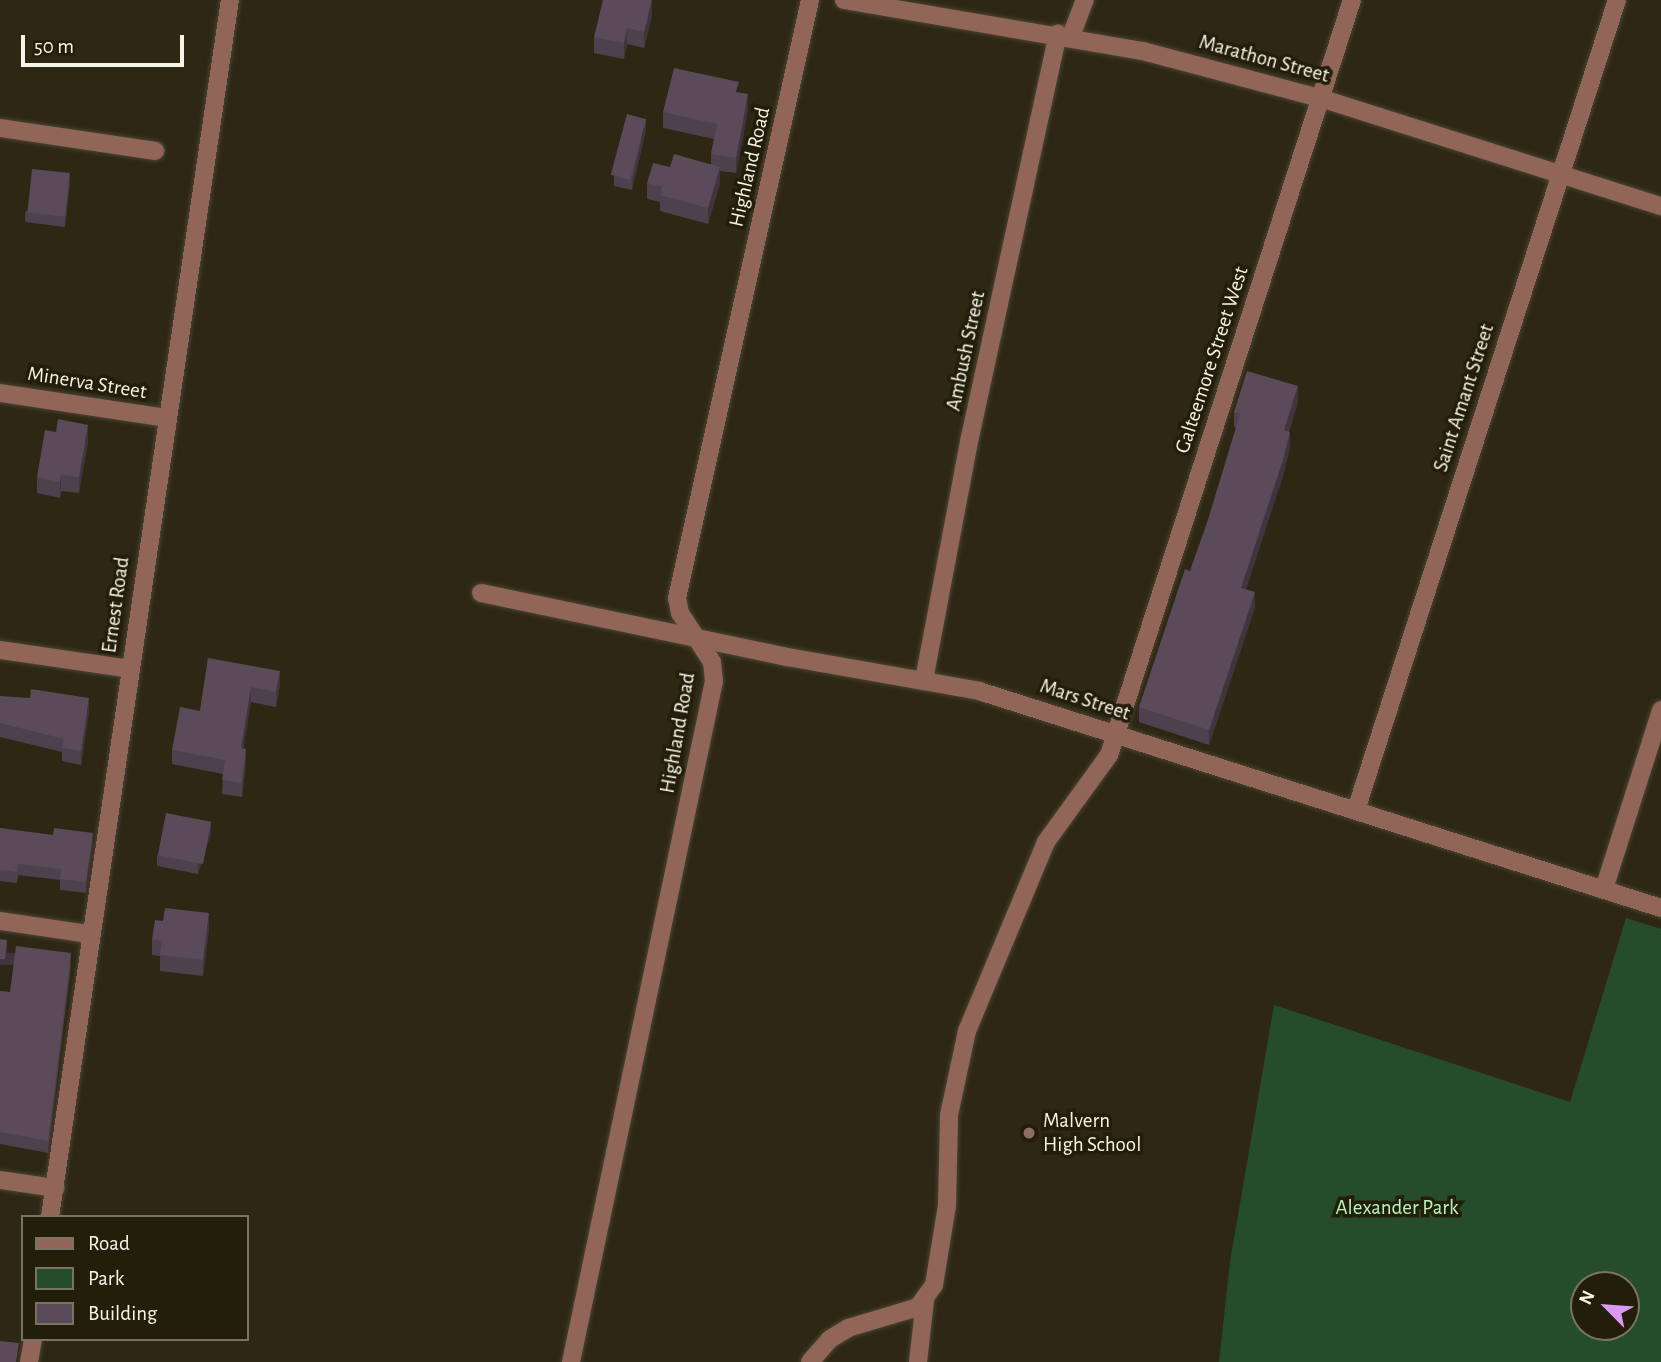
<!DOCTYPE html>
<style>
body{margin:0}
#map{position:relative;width:1661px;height:1362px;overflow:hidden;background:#2d2714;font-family:"Alegreya Sans",sans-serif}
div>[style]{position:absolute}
.green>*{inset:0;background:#264d2b}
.roads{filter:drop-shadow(0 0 2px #494432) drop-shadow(0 0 2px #494432)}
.minor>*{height:18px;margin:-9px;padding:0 9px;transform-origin:9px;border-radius:9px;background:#916558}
.wall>*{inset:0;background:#4e404d}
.shaded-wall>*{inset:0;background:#40343e;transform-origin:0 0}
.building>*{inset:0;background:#5b4a59;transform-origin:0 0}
.dots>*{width:19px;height:19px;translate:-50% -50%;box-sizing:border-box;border:4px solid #231e0a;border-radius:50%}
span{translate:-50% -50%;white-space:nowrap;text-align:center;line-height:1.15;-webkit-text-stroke:7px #231e0a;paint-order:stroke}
.street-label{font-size:21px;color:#f7f3e7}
.poi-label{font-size:21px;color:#f7f3e7}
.left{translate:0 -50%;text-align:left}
.park-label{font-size:21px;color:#b4f6ba}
.legend{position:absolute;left:21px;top:1215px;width:228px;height:126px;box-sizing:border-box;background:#231e0a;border:2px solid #787362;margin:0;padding:9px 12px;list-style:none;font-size:21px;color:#f7f3e7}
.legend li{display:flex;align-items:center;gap:14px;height:35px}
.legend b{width:35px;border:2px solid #787362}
.north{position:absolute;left:1570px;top:1271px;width:70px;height:70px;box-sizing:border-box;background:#231e0a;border:2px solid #787362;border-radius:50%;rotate:295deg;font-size:19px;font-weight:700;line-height:28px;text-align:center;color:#f7f3e7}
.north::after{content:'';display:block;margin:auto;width:24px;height:32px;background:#db99f6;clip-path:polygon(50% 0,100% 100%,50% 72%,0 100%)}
.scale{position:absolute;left:21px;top:35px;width:163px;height:32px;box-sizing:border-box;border:4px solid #f7f3e7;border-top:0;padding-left:9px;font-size:21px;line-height:24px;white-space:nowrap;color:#f7f3e7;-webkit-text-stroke:5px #231e0a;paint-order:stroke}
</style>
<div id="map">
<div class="green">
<i style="clip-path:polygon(evenodd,1626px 918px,1661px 929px,1661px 1362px,1219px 1362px,1230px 1262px,1274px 1005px,1570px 1102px,1626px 918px,1584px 1285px,1626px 1285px,1626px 1327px,1584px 1327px,1584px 1285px)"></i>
</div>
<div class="roads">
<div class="minor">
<i style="left:844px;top:0;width:303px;rotate:9.7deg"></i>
<i style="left:1143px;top:51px;width:183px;rotate:14.9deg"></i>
<i style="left:1320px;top:98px;width:358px;rotate:17.6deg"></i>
<i style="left:1071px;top:36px;width:39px;rotate:-69deg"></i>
<i style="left:0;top:128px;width:157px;rotate:8.4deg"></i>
<i style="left:0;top:393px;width:169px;rotate:8.5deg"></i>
<i style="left:481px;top:593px;width:313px;rotate:11.8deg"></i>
<i style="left:787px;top:657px;width:195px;rotate:10deg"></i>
<i style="left:979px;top:691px;width:716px;rotate:17.65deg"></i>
<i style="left:0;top:650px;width:131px;rotate:8.3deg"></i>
<i style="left:924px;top:680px;width:247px;rotate:-79.3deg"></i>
<i style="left:970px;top:437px;width:413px;rotate:-77.7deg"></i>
<i style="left:1356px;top:810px;width:851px;rotate:-72.14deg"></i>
<i style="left:1604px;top:889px;width:188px;rotate:-72.3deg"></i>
<i style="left:0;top:921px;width:90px;rotate:8.3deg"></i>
<i style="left:0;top:1180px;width:56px;rotate:8.3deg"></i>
<i style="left:50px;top:1217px;width:1230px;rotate:-81.59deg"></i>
<i style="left:29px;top:1362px;width:23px;rotate:-80deg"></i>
<i style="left:571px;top:1362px;width:696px;rotate:-78.14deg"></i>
<i style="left:714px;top:681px;width:19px;rotate:-96deg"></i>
<i style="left:712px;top:662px;width:59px;rotate:-123.1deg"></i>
<i style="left:680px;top:613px;width:15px;rotate:-101deg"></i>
<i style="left:677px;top:598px;width:613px;rotate:-77.46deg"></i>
<i style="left:810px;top:1362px;width:30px;rotate:-49deg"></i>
<i style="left:830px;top:1339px;width:21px;rotate:-31deg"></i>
<i style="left:848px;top:1328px;width:73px;rotate:-16.7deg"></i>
<i style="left:918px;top:1307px;width:27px;rotate:-54deg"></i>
<i style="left:934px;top:1285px;width:80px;rotate:-80.7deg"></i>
<i style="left:947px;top:1206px;width:91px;rotate:-88.7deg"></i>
<i style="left:949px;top:1115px;width:86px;rotate:-77.9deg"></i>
<i style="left:967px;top:1031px;width:205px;rotate:-67.3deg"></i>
<i style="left:1046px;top:842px;width:107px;rotate:-54.1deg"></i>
<i style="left:1109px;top:755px;width:793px;rotate:-72.16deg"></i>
<i style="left:918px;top:1362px;width:61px;rotate:-83.5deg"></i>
</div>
</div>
<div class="wall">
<i style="clip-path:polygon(652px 15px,644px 48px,627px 44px,624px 59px,594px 53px,594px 37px)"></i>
<i style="clip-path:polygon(739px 93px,748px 110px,736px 173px,720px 171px,720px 183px,708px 224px,660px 211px,660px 202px,647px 199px,647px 183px,670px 167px,711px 165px,711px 154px,714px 139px,663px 128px,663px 112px)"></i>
<i style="clip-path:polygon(646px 130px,632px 190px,614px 186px,614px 176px)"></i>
<i style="clip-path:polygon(70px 183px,65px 227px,25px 222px,25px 212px)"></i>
<i style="clip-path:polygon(1298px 402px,1289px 432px,1290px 447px,1283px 476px,1246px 589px,1255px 607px,1209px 745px,1139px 722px,1139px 707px,1190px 571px,1208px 520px,1236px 428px,1234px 427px,1234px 412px)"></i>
<i style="clip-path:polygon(88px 441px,79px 493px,61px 491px,60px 498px,37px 493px,37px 477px)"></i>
<i style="clip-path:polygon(208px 658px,280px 685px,276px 707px,251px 702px,243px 749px,246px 764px,242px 797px,222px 794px,223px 774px,172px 764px,172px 750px,200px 711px)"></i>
<i style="clip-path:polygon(0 696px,89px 712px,81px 765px,62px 761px,62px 752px,0 737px)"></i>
<i style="clip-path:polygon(0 828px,93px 844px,86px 893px,60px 890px,60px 880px,18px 875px,17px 883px,0 881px)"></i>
<i style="clip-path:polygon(211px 833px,198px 874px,157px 866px,157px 855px)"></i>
<i style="clip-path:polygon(209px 929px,203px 976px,160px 971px,160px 956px,152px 955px,152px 939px)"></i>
<i style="clip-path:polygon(0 939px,7px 945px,5px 965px,0 964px)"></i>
<i style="clip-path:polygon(71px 965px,48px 1153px,0 1144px,0 991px,10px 992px)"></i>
</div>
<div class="shaded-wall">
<i style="clip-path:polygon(652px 0,652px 15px,644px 48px,644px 32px)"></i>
<i style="clip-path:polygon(627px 28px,627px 44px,624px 59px,624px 43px)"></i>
<i style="clip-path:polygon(748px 94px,748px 110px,736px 173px,736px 158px)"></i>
<i style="clip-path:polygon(646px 119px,646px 130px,632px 190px,632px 180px)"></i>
<i style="clip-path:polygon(720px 167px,720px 183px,708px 224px,708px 208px)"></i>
<i style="clip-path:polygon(70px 173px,70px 183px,65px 227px,65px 217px)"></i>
<i style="clip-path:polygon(1298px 386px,1298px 402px,1284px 445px,1284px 430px)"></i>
<i style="clip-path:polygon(88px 425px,88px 441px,79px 493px,79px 477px)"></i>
<i style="clip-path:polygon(1290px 432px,1290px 447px,1283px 476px,1241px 603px,1241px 588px)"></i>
<i style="clip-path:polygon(61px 475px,61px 491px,60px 498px,60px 482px)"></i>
<i style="clip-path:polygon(1255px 592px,1255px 607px,1209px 745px,1209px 730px)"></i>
<i style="clip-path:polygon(280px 671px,280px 685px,276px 707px,276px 692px)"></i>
<i style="clip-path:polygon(251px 687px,251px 702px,241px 763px,241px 748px)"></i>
<i style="clip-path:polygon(89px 698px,89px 712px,81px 765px,81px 751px)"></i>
<i style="clip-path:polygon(246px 749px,246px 764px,242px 797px,242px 783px)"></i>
<i style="clip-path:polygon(211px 822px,211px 833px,198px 874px,198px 864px)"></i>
<i style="clip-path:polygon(93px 833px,93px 844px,86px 893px,86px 882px)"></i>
<i style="clip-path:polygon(209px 913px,209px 929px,203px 976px,203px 960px)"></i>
<i style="left:71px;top:953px;width:12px;height:189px;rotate:90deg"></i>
</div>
<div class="building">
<i style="clip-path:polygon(603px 0,652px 0,644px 32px,627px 28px,624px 43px,594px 37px)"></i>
<i style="clip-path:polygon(674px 68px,739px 82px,736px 92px,748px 94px,736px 158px,711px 154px,717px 124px,663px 112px)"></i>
<i style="left:627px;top:114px;width:20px;height:63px;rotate:15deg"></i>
<i style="clip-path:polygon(674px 154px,720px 167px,708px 208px,660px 195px,662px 187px,647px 183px,653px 163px,670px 167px)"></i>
<i style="left:32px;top:169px;width:38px;height:44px;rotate:6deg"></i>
<i style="clip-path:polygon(1247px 371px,1298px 386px,1284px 430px,1290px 432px,1283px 460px,1241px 588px,1255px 592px,1209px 730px,1139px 707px,1185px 569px,1190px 571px,1208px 520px,1240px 414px,1234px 412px)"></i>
<i style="clip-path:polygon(58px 419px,88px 425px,79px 477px,61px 475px,60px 482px,37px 477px,45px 430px,56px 432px)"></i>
<i style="clip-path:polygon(208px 658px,280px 671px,276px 692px,251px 687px,241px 748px,246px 749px,242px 783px,222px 780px,225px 760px,172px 750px,180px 707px,200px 711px)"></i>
<i style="clip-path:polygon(31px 689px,89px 698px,81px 751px,62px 748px,64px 739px,0 723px,0 696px,30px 698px)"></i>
<i style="left:166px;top:813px;width:46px;height:43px;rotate:11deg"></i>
<i style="clip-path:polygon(0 828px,53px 835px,54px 828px,93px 833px,86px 882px,60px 879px,61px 869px,18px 864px,17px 872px,0 870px)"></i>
<i style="clip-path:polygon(165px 908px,209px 913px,203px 960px,160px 955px,162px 941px,152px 939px,155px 920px,163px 921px)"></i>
<i style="clip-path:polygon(0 939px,7px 940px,5px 959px,0 959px)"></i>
<i style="clip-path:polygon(16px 946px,71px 953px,48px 1141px,0 1132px,0 991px,10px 992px)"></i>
<i style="clip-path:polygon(0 1341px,19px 1343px,16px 1362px,0 1362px)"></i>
</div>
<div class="dots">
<i style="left:1029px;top:1133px;background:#8d6e63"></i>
</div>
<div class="street-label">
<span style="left:1264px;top:59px;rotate:15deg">Marathon Street</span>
<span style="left:750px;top:167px;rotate:-77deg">Highland Road</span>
<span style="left:966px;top:351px;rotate:-78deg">Ambush Street</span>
<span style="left:1212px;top:360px;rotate:-72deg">Galteemore Street West</span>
<span style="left:87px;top:383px;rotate:9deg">Minerva Street</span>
<span style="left:1464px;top:398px;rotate:-72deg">Saint Amant Street</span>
<span style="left:116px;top:605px;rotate:-82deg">Ernest Road</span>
<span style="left:1085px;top:700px;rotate:18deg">Mars Street</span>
<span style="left:678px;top:733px;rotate:-80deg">Highland Road</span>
</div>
<div class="poi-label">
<span class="left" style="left:1043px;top:1133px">Malvern<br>High School</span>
</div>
<div class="park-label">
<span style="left:1397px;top:1208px">Alexander Park</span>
</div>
<ul class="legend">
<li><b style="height:9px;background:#916558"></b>Road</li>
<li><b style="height:19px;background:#264d2b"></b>Park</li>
<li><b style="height:19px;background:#5b4a59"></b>Building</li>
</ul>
<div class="north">N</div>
<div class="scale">50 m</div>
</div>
